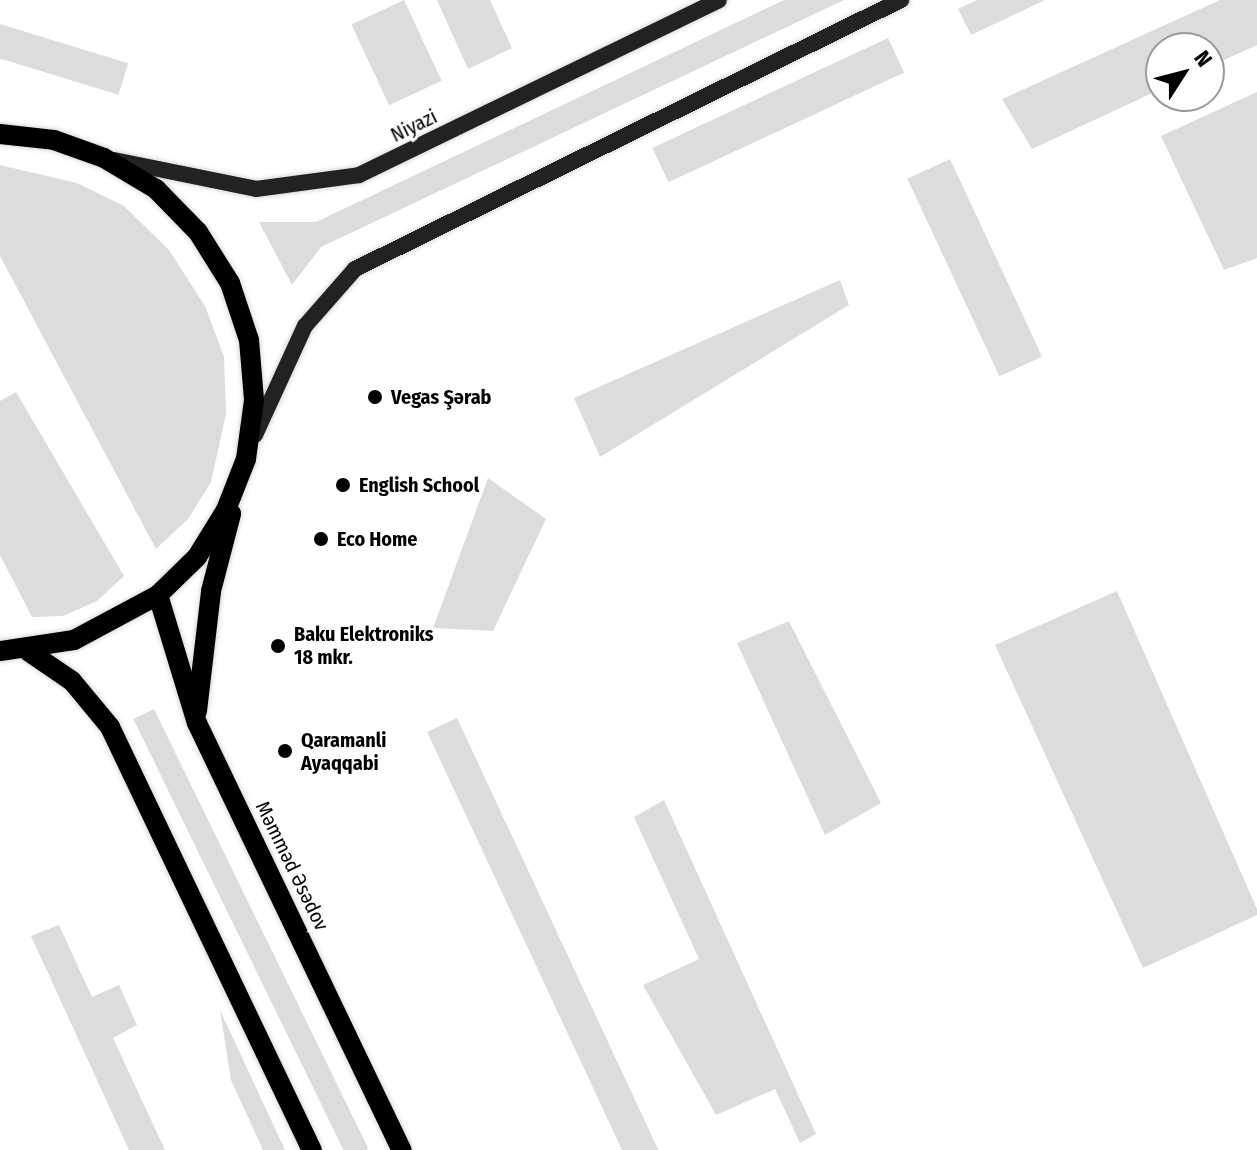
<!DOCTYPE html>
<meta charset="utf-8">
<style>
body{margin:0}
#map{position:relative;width:1257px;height:1150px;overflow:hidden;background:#fff;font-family:"Fira Sans Condensed",sans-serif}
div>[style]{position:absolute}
.green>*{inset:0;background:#dcdcdc;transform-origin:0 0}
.roads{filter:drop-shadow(0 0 2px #dbdbdb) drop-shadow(0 0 2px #dbdbdb)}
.secondary>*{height:16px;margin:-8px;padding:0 8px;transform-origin:8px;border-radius:8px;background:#222}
.primary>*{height:20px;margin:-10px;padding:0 10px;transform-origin:10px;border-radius:10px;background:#000}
.dots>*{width:22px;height:22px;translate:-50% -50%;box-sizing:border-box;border:4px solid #fff;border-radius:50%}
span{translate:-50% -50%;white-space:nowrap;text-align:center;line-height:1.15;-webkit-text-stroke:6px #fff;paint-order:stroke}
.street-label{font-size:20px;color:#000}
.poi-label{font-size:20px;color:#000;font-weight:700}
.left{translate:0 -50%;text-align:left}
.north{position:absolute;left:1145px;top:32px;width:80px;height:80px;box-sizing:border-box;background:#fff;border:2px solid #999;border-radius:50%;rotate:54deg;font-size:22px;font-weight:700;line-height:32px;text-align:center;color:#000}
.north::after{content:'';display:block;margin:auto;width:28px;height:36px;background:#000;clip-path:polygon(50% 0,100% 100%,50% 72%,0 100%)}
</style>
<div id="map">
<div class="green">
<i style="left:404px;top:0;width:89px;height:58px;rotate:65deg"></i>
<i style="clip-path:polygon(437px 0,490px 0,512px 48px,468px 69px)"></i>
<i style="clip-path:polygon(784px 0,844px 0,321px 247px,292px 285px,259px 222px,316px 222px)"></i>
<i style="clip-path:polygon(977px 0,1045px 0,971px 35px,958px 9px)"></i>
<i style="clip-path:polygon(1220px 0,1257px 0,1257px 45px,1209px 67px,1209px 48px,1161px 48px,1161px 89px,1032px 149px,1002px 99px)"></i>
<i style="left:0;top:24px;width:134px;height:33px;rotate:17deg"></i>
<i style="left:888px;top:38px;width:38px;height:260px;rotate:65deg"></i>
<i style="clip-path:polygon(1257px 92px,1257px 258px,1224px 270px,1161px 136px)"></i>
<i style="left:950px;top:159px;width:218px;height:47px;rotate:65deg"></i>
<i style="clip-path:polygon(0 165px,77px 183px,124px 206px,169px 250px,205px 306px,224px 357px,226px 414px,211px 482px,188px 519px,156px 549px,0 256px)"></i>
<i style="clip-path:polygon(840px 280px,849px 305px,600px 457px,574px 398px)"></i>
<i style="clip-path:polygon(16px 392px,124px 576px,97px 601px,63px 616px,32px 617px,0 555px,0 401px)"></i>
<i style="clip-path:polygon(488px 478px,546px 519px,493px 631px,433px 628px)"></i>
<i style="clip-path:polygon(1117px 591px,1257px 909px,1257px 915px,1143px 968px,995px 645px)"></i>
<i style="clip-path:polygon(789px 621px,881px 803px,825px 835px,737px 643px)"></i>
<i style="left:154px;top:709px;width:489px;height:23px;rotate:64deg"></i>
<i style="left:457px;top:718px;width:477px;height:33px;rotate:65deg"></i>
<i style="clip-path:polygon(664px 800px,816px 1134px,800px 1143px,775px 1089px,716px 1115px,643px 985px,699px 959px,634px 817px)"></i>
<i style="clip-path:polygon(59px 925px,92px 997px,119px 985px,137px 1025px,113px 1038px,165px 1150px,129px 1150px,31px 936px)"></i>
<i style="clip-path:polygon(220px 1010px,285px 1150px,263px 1150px,231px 1080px)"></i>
</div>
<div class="roads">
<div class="secondary">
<i style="left:114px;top:160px;width:145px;rotate:11.5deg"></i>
<i style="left:256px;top:189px;width:104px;rotate:-7.7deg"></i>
<i style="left:359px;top:175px;width:400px;rotate:-25.9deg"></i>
<i style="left:255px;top:435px;width:120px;rotate:-65.4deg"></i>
<i style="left:305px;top:326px;width:76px;rotate:-48.7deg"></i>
<i style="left:355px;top:269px;width:609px;rotate:-26.23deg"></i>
</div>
<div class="primary">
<i style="left:0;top:134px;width:54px;rotate:6.3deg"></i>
<i style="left:54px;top:140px;width:53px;rotate:19.8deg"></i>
<i style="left:104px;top:158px;width:61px;rotate:30.8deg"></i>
<i style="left:156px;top:189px;width:60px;rotate:45.7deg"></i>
<i style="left:198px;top:232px;width:60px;rotate:57.9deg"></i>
<i style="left:230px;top:283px;width:60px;rotate:71.6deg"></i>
<i style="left:249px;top:340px;width:60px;rotate:85.2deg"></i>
<i style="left:254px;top:400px;width:60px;rotate:97.7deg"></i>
<i style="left:246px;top:459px;width:55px;rotate:111.4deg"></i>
<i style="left:226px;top:510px;width:55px;rotate:121.7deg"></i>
<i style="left:197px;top:557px;width:54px;rotate:135.7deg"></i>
<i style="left:158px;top:595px;width:95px;rotate:151.8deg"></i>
<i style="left:74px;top:640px;width:75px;rotate:171.5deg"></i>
<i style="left:158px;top:595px;width:134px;rotate:73.1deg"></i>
<i style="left:197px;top:723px;width:474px;rotate:64.4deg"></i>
<i style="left:28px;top:651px;width:53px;rotate:34.3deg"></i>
<i style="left:72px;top:681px;width:60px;rotate:50.4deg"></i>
<i style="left:110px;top:727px;width:469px;rotate:64.5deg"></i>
<i style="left:197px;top:711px;width:121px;rotate:-83.3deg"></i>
<i style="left:211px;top:591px;width:80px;rotate:-75.4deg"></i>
</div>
</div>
<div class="dots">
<i style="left:375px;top:397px;background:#000"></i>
<i style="left:343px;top:485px;background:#000"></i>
<i style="left:321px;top:539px;background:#000"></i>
<i style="left:278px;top:646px;background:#000"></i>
<i style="left:285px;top:751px;background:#000"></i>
</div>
<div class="street-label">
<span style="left:414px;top:126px;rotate:-26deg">Niyazi</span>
<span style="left:292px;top:866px;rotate:64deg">Məmməd Əsədov</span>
</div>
<div class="poi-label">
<span class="left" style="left:391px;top:397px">Vegas Şərab</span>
<span class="left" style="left:359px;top:485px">English School</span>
<span class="left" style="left:337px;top:539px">Eco Home</span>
<span class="left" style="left:294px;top:646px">Baku Elektroniks<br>18 mkr.</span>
<span class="left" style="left:301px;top:752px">Qaramanli<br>Ayaqqabi</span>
</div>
<div class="north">N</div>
</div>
